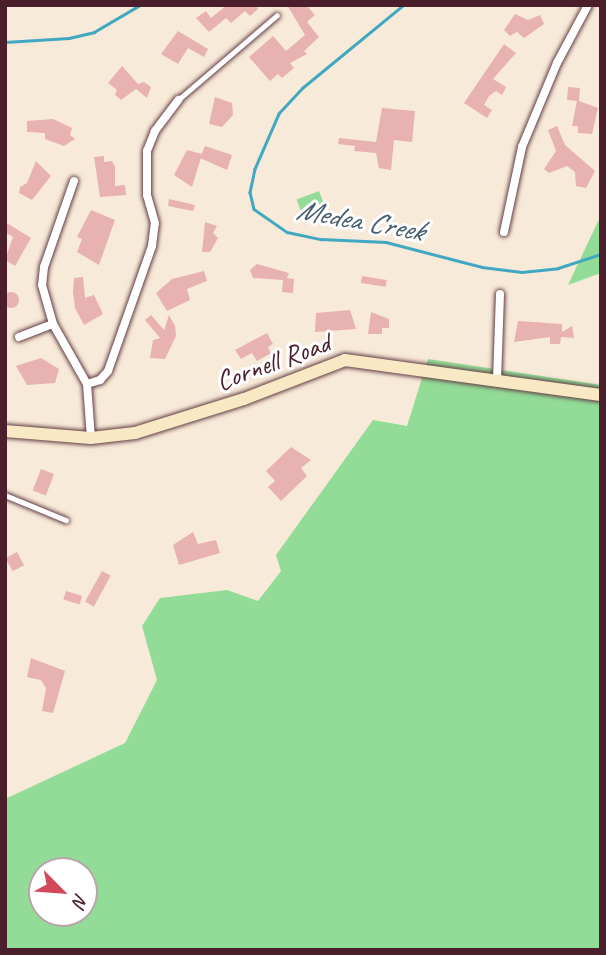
<!DOCTYPE html>
<style>
body{margin:0}
#map{position:relative;width:606px;height:955px;overflow:hidden;background:#f8ead8;font-family:Caveat,sans-serif}
div>[style]{position:absolute}
.green>*{inset:0;background:#92dc97;transform-origin:0 0}
.stream>*{height:2.5px;margin:-1.25px;padding:0 1.25px;transform-origin:1.25px;border-radius:1.25px;background:#41a8c1}
.building>*{inset:0;background:#e7b2af;transform-origin:0 0}
.round{border-radius:50%}
.roads{filter:drop-shadow(0 0 2px #643d45) drop-shadow(0 0 2px #643d45)}
.lane>*{height:4.5px;margin:-2.25px;padding:0 2.25px;transform-origin:2.25px;border-radius:2.25px;background:#fff}
.street>*{height:8px;margin:-4px;padding:0 4px;transform-origin:4px;border-radius:4px;background:#fff}
.secondary>*{height:12px;margin:-6px;padding:0 6px;transform-origin:6px;border-radius:6px;background:#f8e8c3}
span{translate:-50% -50%;white-space:nowrap;text-align:center;line-height:1.15;-webkit-text-stroke:6px #fff;paint-order:stroke}
.street-label{font-size:28px;color:#4a1f2b}
.water-label{font-size:30px;color:#465d6e;font-style:italic}
.frame{position:absolute;inset:0;border:7px solid #4a1f2b;pointer-events:none}
.north{position:absolute;left:28px;top:857px;width:70px;height:70px;box-sizing:border-box;background:#fff;border:2px solid #b7a5aa;border-radius:50%;rotate:115deg;font-size:19px;font-weight:700;line-height:28px;text-align:center;color:#4a1f2b}
.north::after{content:'';display:block;margin:auto;width:24px;height:32px;background:#d1495b;clip-path:polygon(50% 0,100% 100%,50% 72%,0 100%)}
</style>
<div id="map">
<div class="green">
<i style="left:319px;top:191px;width:14px;height:24px;rotate:69deg"></i>
<i style="clip-path:polygon(601px 215px,601px 273px,568px 285px)"></i>
<i style="clip-path:polygon(evenodd,428px 359px,601px 385px,601px 950px,5px 950px,5px 799px,125px 743px,157px 680px,142px 626px,160px 598px,227px 590px,258px 601px,281px 571px,276px 555px,373px 420px,407px 426px,428px 359px,42px 871px,84px 871px,84px 913px,42px 913px,42px 871px)"></i>
</div>
<div class="stream">
<i style="left:404px;top:5px;width:131px;rotate:140.6deg"></i>
<i style="left:303px;top:88px;width:35px;rotate:133deg"></i>
<i style="left:279px;top:114px;width:60px;rotate:113.6deg"></i>
<i style="left:255px;top:169px;width:24px;rotate:102deg"></i>
<i style="left:250px;top:192px;width:17px;rotate:77deg"></i>
<i style="left:254px;top:209px;width:40px;rotate:34.9deg"></i>
<i style="left:287px;top:232px;width:35px;rotate:12deg"></i>
<i style="left:321px;top:239px;width:65px;rotate:2.6deg"></i>
<i style="left:386px;top:242px;width:99px;rotate:14.6deg"></i>
<i style="left:482px;top:267px;width:40px;rotate:7.1deg"></i>
<i style="left:522px;top:272px;width:36px;rotate:-6deg"></i>
<i style="left:558px;top:268px;width:45px;rotate:-18deg"></i>
<i style="left:5px;top:42px;width:64px;rotate:-3.6deg"></i>
<i style="left:69px;top:38px;width:26px;rotate:-13deg"></i>
<i style="left:94px;top:32px;width:53px;rotate:-30.4deg"></i>
</div>
<div class="building">
<i style="clip-path:polygon(227px 5px,255px 5px,258px 9px,250px 16px,245px 11px,231px 23px,226px 18px,209px 32px,196px 18px,206px 11px,211px 18px)"></i>
<i style="clip-path:polygon(287px 5px,306px 5px,315px 15px,307px 22px,319px 37px,304px 51px,307px 54px,290px 63px,294px 68px,282px 78px,278px 74px,270px 81px,249px 57px,273px 36px,286px 51px,305px 35px)"></i>
<i style="clip-path:polygon(515px 14px,528px 20px,540px 15px,544px 24px,524px 38px,517px 32px,510px 36px,504px 30px)"></i>
<i style="clip-path:polygon(178px 31px,208px 49px,204px 57px,188px 48px,178px 64px,161px 54px)"></i>
<i style="clip-path:polygon(504px 44px,516px 53px,493px 79px,506px 87px,502px 95px,496px 91px,489px 96px,484px 105px,492px 110px,487px 118px,464px 103px)"></i>
<i style="clip-path:polygon(122px 66px,138px 84px,144px 82px,151px 87px,147px 98px,136px 89px,121px 100px,115px 95px,117px 90px,108px 83px)"></i>
<i style="clip-path:polygon(568px 87px,580px 88px,579px 101px,598px 108px,592px 134px,578px 133px,578px 126px,572px 126px,577px 101px,567px 100px)"></i>
<i style="clip-path:polygon(215px 97px,232px 103px,233px 115px,222px 127px,209px 124px)"></i>
<i style="clip-path:polygon(382px 108px,415px 111px,412px 142px,394px 140px,391px 170px,379px 168px,376px 153px,354px 151px,355px 146px,338px 144px,339px 138px,376px 142px)"></i>
<i style="clip-path:polygon(53px 119px,72px 128px,70px 135px,75px 139px,64px 146px,45px 139px,45px 133px,27px 132px,27px 121px)"></i>
<i style="clip-path:polygon(557px 126px,565px 145px,595px 171px,586px 188px,576px 186px,575px 172px,567px 166px,549px 173px,544px 169px,556px 151px,548px 130px)"></i>
<i style="clip-path:polygon(205px 146px,232px 155px,227px 170px,200px 158px)"></i>
<i style="clip-path:polygon(187px 150px,202px 154px,192px 187px,174px 175px)"></i>
<i style="clip-path:polygon(104px 156px,104px 162px,112px 161px,115px 167px,115px 186px,125px 185px,126px 195px,100px 197px,94px 157px)"></i>
<i style="clip-path:polygon(36px 161px,51px 176px,32px 200px,19px 193px,20px 187px,27px 183px)"></i>
<i style="clip-path:polygon(169px 199px,195px 205px,193px 211px,168px 206px)"></i>
<i style="clip-path:polygon(91px 210px,115px 220px,99px 265px,77px 252px,82px 239px,77px 237px)"></i>
<i style="clip-path:polygon(5px 222px,31px 238px,15px 266px,5px 260px,13px 237px,5px 232px)"></i>
<i style="clip-path:polygon(205px 222px,217px 226px,213px 233px,218px 238px,210px 252px,202px 252px)"></i>
<i style="clip-path:polygon(257px 264px,289px 273px,287px 278px,294px 279px,293px 293px,282px 292px,283px 280px,253px 278px,250px 270px)"></i>
<i style="clip-path:polygon(204px 271px,207px 281px,187px 289px,190px 300px,167px 311px,156px 293px,172px 279px)"></i>
<i style="left:362px;top:276px;width:25px;height:7px;rotate:9deg"></i>
<i style="clip-path:polygon(83px 277px,85px 298px,94px 295px,103px 314px,84px 325px,75px 308px,73px 292px,74px 278px)"></i>
<i class="round" style="left:3px;top:292px;width:16px;height:16px"></i>
<i style="clip-path:polygon(350px 310px,356px 329px,315px 332px,316px 313px)"></i>
<i style="clip-path:polygon(371px 312px,389px 319px,389px 328px,382px 328px,382px 334px,368px 334px)"></i>
<i style="clip-path:polygon(151px 315px,164px 330px,169px 315px,175px 326px,176px 336px,165px 359px,150px 358px,153px 340px,160px 338px,145px 320px)"></i>
<i style="clip-path:polygon(518px 321px,562px 324px,562px 332px,572px 326px,574px 338px,561px 337px,560px 344px,550px 344px,550px 337px,514px 342px)"></i>
<i style="clip-path:polygon(267px 333px,273px 344px,268px 347px,271px 353px,257px 361px,252px 353px,241px 359px,235px 350px)"></i>
<i style="clip-path:polygon(41px 358px,59px 369px,55px 383px,27px 385px,16px 366px)"></i>
<i style="clip-path:polygon(291px 447px,311px 460px,301px 468px,307px 476px,281px 501px,268px 487px,275px 481px,266px 471px)"></i>
<i style="left:41px;top:469px;width:14px;height:23px;rotate:21deg"></i>
<i style="clip-path:polygon(193px 532px,198px 544px,216px 540px,220px 553px,179px 565px,173px 545px)"></i>
<i style="left:17px;top:552px;width:15px;height:13px;rotate:62deg"></i>
<i style="left:102px;top:571px;width:10px;height:35px;rotate:29deg"></i>
<i style="left:66px;top:591px;width:17px;height:9px;rotate:17deg"></i>
<i style="clip-path:polygon(31px 658px,65px 671px,53px 713px,42px 711px,46px 688px,41px 680px,27px 677px)"></i>
</div>
<div class="roads">
<div class="lane">
<i style="left:178px;top:100px;width:130px;rotate:-40.6deg"></i>
<i style="left:5px;top:495px;width:66px;rotate:22.3deg"></i>
</div>
<div class="street">
<i style="left:74px;top:181px;width:91px;rotate:109.2deg"></i>
<i style="left:44px;top:267px;width:18px;rotate:96deg"></i>
<i style="left:42px;top:285px;width:41px;rotate:74.2deg"></i>
<i style="left:53px;top:324px;width:69px;rotate:60.5deg"></i>
<i style="left:87px;top:384px;width:54px;rotate:85.8deg"></i>
<i style="left:504px;top:232px;width:87px;rotate:-78deg"></i>
<i style="left:522px;top:147px;width:91px;rotate:-67.4deg"></i>
<i style="left:557px;top:63px;width:66px;rotate:-61.9deg"></i>
<i style="left:19px;top:337px;width:36px;rotate:-21deg"></i>
<i style="left:497px;top:380px;width:86px;rotate:-88deg"></i>
<i style="left:87px;top:384px;width:14px;rotate:-17deg"></i>
<i style="left:100px;top:380px;width:12px;rotate:-48deg"></i>
<i style="left:108px;top:371px;width:133px;rotate:-70.6deg"></i>
<i style="left:152px;top:246px;width:23px;rotate:-83deg"></i>
<i style="left:155px;top:223px;width:29px;rotate:-106deg"></i>
<i style="left:147px;top:195px;width:44px;rotate:-90deg"></i>
<i style="left:147px;top:151px;width:22px;rotate:-68deg"></i>
<i style="left:155px;top:131px;width:39px;rotate:-53deg"></i>
</div>
<div class="secondary">
<i style="left:5px;top:431px;width:86px;rotate:4.7deg"></i>
<i style="left:91px;top:438px;width:44px;rotate:-6.5deg"></i>
<i style="left:135px;top:433px;width:114px;rotate:-17.3deg"></i>
<i style="left:244px;top:399px;width:108px;rotate:-21.1deg"></i>
<i style="left:345px;top:360px;width:258px;rotate:7.8deg"></i>
</div>
</div>
<div class="street-label">
<span style="left:273px;top:362px;rotate:-20deg">Cornell Road</span>
</div>
<div class="water-label">
<span style="left:360px;top:220px;rotate:10deg">Medea Creek</span>
</div>
<div class="frame"></div>
<div class="north">N</div>
</div>
